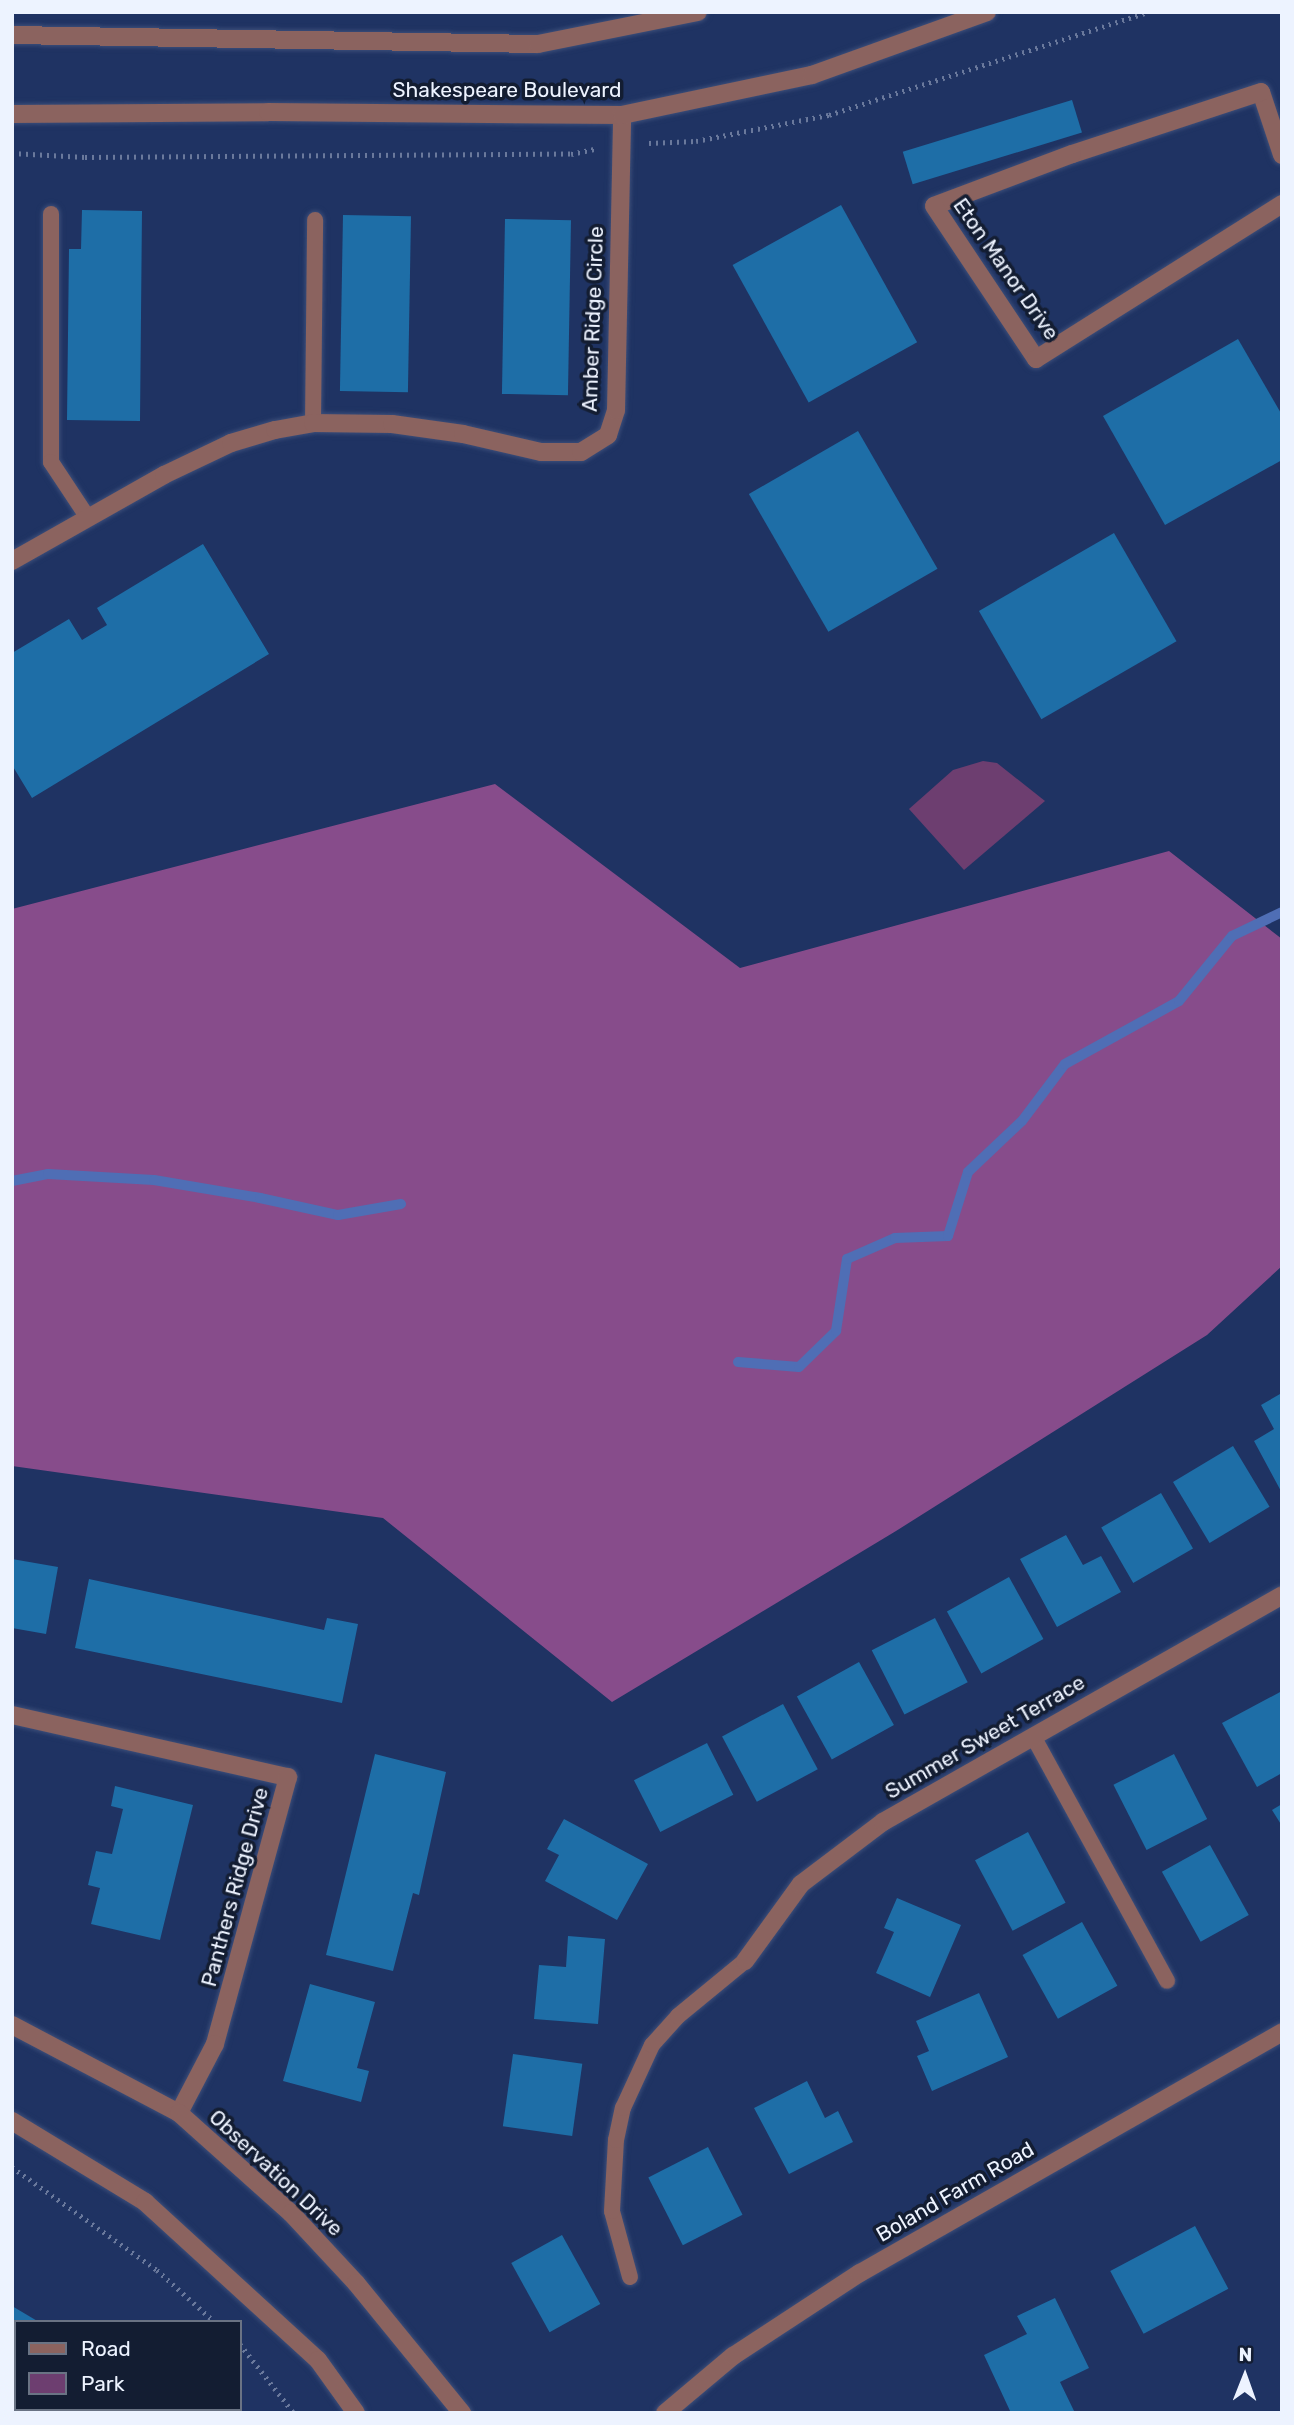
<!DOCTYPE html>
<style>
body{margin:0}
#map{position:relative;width:1294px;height:2425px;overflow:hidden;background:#1f3363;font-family:Rubik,sans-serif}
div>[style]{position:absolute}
.green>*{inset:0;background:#6d3e70}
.forest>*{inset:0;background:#874c8b}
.stream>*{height:10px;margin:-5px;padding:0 5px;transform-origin:5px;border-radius:5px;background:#4f6eb5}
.building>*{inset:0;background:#1e6ea7;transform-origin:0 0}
.path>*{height:4.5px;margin-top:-2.25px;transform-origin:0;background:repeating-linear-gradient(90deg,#6a799c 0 2px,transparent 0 7px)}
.roads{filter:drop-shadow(0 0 2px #3c4e79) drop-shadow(0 0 2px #3c4e79)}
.service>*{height:16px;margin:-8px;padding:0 8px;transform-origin:8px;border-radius:8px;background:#8b635f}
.minor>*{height:18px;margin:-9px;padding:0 9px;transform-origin:9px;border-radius:9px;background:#8b635f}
.tertiary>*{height:18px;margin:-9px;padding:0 9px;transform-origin:9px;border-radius:9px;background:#8b635f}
span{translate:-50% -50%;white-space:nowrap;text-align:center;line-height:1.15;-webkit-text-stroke:7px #131d32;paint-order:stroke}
.street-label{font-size:21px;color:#edf3ff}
.frame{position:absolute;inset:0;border:14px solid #edf3ff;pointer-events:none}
.legend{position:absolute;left:14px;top:2320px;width:228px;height:91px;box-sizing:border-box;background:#131d32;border:2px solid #6a7384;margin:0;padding:9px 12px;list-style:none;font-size:21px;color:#edf3ff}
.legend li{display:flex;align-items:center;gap:14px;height:35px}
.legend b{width:35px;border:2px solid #6a7384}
.north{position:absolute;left:1210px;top:2341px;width:70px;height:70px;-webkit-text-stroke:5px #131d32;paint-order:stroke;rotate:1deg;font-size:19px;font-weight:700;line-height:28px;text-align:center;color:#edf3ff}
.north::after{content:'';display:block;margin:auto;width:24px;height:32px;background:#edf3ff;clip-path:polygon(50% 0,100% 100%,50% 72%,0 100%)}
</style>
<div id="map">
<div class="green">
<i style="clip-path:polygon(983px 761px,997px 763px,1045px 801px,964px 870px,909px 809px,953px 770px)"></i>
</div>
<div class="forest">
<i style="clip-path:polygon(495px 784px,740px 968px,1169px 851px,1282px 939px,1282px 1266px,1207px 1335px,896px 1531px,612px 1702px,383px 1518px,12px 1466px,12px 909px)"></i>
</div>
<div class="stream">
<i style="left:12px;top:1181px;width:37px;rotate:-11deg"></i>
<i style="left:48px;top:1174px;width:106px;rotate:3.2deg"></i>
<i style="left:154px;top:1180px;width:108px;rotate:9.6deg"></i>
<i style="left:260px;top:1198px;width:80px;rotate:12.3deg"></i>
<i style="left:338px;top:1215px;width:64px;rotate:-9.9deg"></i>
<i style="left:738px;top:1362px;width:61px;rotate:4.7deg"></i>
<i style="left:799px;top:1367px;width:52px;rotate:-44.2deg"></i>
<i style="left:836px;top:1331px;width:73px;rotate:-81.3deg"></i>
<i style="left:847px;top:1259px;width:52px;rotate:-23.6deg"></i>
<i style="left:895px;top:1238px;width:53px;rotate:-2.2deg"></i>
<i style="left:948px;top:1236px;width:67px;rotate:-72.6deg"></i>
<i style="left:968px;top:1172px;width:74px;rotate:-43.4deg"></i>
<i style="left:1022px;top:1121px;width:71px;rotate:-53deg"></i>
<i style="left:1065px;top:1064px;width:130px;rotate:-28.9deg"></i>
<i style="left:1179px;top:1001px;width:84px;rotate:-50.8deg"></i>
<i style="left:1232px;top:936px;width:55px;rotate:-25.6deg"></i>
</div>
<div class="building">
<i style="left:1072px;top:100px;width:34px;height:177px;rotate:73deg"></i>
<i style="left:841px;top:205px;width:157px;height:124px;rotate:61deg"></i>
<i style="clip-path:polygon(82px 210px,142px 211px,140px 421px,67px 420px,69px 249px,81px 249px)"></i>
<i style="left:343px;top:215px;width:68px;height:176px;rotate:1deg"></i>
<i style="left:505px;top:219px;width:66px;height:175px;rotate:1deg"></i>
<i style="clip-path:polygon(1238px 339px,1282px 415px,1282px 460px,1165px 525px,1103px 416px)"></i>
<i style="left:858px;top:431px;width:159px;height:126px;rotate:60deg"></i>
<i style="left:1114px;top:533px;width:125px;height:156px;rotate:60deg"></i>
<i style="clip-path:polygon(203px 544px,269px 654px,32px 798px,12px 765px,12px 653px,69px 619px,82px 640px,107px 625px,97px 608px)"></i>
<i style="clip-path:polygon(1280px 1394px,1282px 1397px,1282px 1493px,1254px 1441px,1274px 1429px,1261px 1405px)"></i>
<i style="left:1233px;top:1446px;width:71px;height:70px;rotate:59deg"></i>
<i style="left:1161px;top:1493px;width:64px;height:69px;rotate:60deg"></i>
<i style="clip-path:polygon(1066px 1535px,1083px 1565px,1101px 1556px,1121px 1592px,1057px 1627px,1020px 1559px)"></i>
<i style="clip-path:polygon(12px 1559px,58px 1567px,46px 1634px,12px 1628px)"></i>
<i style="left:1009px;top:1577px;width:71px;height:71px;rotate:61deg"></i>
<i style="clip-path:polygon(89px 1579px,324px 1630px,327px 1618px,358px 1624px,342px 1703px,75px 1648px)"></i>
<i style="left:935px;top:1618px;width:72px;height:71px;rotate:63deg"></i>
<i style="left:859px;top:1662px;width:72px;height:71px;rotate:61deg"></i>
<i style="clip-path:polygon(1282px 1691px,1282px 1773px,1257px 1787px,1222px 1723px)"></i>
<i style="left:783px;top:1704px;width:74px;height:69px;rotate:62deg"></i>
<i style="left:707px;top:1743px;width:58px;height:82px;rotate:63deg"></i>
<i style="clip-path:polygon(375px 1754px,446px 1772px,419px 1895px,413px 1893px,393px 1971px,326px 1955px)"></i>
<i style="left:1174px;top:1754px;width:73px;height:68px;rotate:63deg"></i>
<i style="clip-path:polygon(115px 1786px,193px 1805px,160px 1940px,91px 1924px,100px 1888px,88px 1885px,96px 1851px,112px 1854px,123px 1809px,111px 1806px)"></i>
<i style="clip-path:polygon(1282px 1804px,1282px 1826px,1272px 1810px)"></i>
<i style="clip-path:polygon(564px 1819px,648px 1864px,617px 1920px,545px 1881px,559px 1855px,547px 1849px)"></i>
<i style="left:1028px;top:1832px;width:80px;height:60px;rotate:62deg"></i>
<i style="left:1210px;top:1845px;width:80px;height:55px;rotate:61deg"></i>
<i style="clip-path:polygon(897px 1898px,961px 1925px,930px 1997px,876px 1973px,894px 1932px,884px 1928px)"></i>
<i style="left:1082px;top:1922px;width:73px;height:68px;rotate:61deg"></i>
<i style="clip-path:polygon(568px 1936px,605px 1939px,598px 2024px,534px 2019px,539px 1965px,566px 1967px)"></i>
<i style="clip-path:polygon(310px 1984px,375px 2002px,357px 2068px,369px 2071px,361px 2102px,283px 2081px)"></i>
<i style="clip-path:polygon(979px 1993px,1008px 2057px,932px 2091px,917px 2056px,929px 2051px,916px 2021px)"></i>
<i style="left:513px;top:2054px;width:70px;height:73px;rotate:8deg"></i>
<i style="clip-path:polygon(807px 2081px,825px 2118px,838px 2111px,853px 2142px,789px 2174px,754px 2108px)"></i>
<i style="left:708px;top:2147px;width:76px;height:67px;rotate:63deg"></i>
<i style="left:1195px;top:2226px;width:71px;height:96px;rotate:62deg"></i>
<i style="left:562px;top:2235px;width:79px;height:58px;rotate:61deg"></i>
<i style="clip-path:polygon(1055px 2298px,1089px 2368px,1060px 2382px,1075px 2413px,1011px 2413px,984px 2355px,1027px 2334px,1017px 2316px)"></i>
<i style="clip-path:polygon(12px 2306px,39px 2322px,16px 2322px,16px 2409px,86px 2409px,92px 2413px,12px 2413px)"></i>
<i style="clip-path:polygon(137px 2409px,161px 2409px,167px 2413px,135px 2413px)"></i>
</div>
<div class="path">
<i style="left:649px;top:143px;width:47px;rotate:-2.4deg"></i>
<i style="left:696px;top:141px;width:136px;rotate:-11.1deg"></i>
<i style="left:829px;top:115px;width:334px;rotate:-17.9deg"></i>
<i style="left:12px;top:153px;width:73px;rotate:3.1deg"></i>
<i style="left:85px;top:157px;width:486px;rotate:-0.4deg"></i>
<i style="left:571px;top:154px;width:25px;rotate:-12deg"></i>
<i style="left:12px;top:2167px;width:178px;rotate:35.4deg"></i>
<i style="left:157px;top:2270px;width:78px;rotate:41.9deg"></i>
<i style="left:240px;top:2344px;width:88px;rotate:52deg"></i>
</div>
<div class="roads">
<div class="service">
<i style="left:51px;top:214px;width:248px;rotate:90deg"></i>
<i style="left:51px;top:462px;width:67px;rotate:56.5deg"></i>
<i style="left:313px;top:423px;width:203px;rotate:-89.4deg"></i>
<i style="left:1033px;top:1736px;width:279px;rotate:61.3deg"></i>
<i style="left:630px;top:2277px;width:68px;rotate:-105.3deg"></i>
<i style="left:612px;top:2211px;width:71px;rotate:-86.8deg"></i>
<i style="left:616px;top:2140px;width:33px;rotate:-78deg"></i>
<i style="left:623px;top:2108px;width:69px;rotate:-65.3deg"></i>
<i style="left:652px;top:2045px;width:39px;rotate:-48deg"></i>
<i style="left:678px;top:2016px;width:87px;rotate:-39.4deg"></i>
</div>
<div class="minor">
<i style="left:1282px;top:155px;width:66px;rotate:-108.4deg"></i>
<i style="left:1261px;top:92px;width:199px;rotate:161.8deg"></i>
<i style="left:1072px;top:154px;width:147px;rotate:159.4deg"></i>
<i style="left:934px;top:206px;width:184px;rotate:56.3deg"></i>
<i style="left:1036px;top:359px;width:291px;rotate:-32.2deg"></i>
<i style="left:12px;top:561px;width:175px;rotate:-29.5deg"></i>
<i style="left:164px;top:475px;width:74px;rotate:-25.5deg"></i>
<i style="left:231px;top:443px;width:46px;rotate:-16.5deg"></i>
<i style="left:275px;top:430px;width:39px;rotate:-10deg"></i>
<i style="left:313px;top:423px;width:79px;rotate:0.7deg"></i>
<i style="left:392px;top:424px;width:72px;rotate:8deg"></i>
<i style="left:463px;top:434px;width:80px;rotate:13deg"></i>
<i style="left:541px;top:452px;width:40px"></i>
<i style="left:581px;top:452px;width:32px;rotate:-32deg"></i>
<i style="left:608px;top:435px;width:26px;rotate:-72deg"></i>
<i style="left:616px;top:410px;width:295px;rotate:-88.8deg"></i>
<i style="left:12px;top:1715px;width:283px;rotate:12.7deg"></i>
<i style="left:288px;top:1777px;width:277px;rotate:105.3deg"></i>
<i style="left:215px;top:2044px;width:78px;rotate:117.6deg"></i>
<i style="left:745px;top:1961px;width:95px;rotate:-54deg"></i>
<i style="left:801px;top:1884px;width:103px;rotate:-37.1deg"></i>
<i style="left:883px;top:1822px;width:459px;rotate:-29.6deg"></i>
</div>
<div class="tertiary">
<i style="left:12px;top:35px;width:526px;rotate:0.98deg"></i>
<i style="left:538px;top:44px;width:163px;rotate:-11.3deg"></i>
<i style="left:12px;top:114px;width:256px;rotate:-0.4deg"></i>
<i style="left:268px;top:112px;width:354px;rotate:0.5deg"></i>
<i style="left:622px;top:115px;width:194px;rotate:-11.9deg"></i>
<i style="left:812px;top:75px;width:186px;rotate:-19.8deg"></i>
<i style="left:12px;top:2025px;width:189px;rotate:27.8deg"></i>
<i style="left:179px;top:2113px;width:150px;rotate:41.8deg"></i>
<i style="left:291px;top:2213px;width:96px;rotate:47.1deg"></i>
<i style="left:356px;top:2283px;width:168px;rotate:50.8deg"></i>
<i style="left:12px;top:2121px;width:156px;rotate:31.3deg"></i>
<i style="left:145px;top:2202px;width:234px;rotate:42.4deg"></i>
<i style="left:318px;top:2360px;width:65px;rotate:54.4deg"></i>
<i style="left:665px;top:2413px;width:89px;rotate:-40deg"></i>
<i style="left:733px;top:2356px;width:152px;rotate:-33.2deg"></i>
<i style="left:860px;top:2273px;width:486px;rotate:-29.7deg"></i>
</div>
</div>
<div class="street-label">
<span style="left:507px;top:90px">Shakespeare Boulevard</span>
<span style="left:1006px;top:269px;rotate:55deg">Eton Manor Drive</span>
<span style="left:593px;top:319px;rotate:-88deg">Amber Ridge Circle</span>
<span style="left:985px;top:1737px;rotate:-30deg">Summer Sweet Terrace</span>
<span style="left:235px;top:1887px;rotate:-75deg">Panthers Ridge Drive</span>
<span style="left:276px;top:2173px;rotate:43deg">Observation Drive</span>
<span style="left:955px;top:2192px;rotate:-30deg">Boland Farm Road</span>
</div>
<div class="frame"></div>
<ul class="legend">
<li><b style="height:9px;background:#8b635f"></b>Road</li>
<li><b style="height:19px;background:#6d3e70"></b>Park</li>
</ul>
<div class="north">N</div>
</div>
